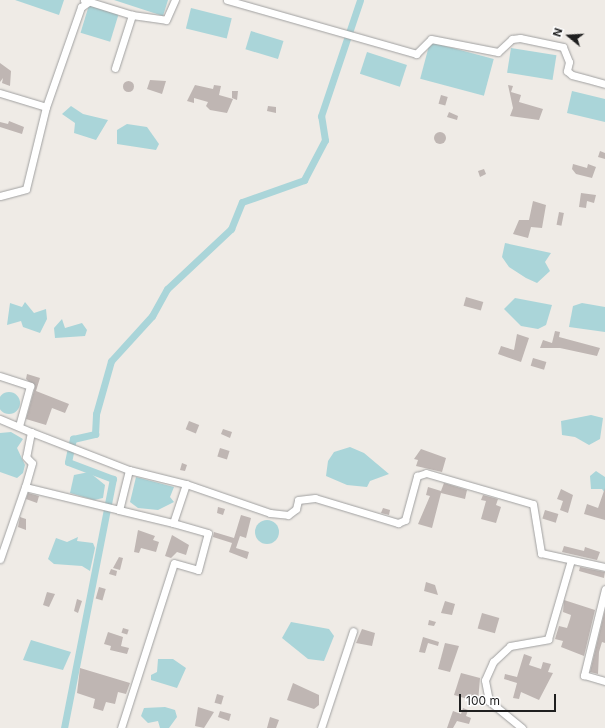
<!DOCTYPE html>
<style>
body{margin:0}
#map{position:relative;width:605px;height:728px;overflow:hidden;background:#efebe6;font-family:Inter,sans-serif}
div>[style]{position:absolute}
.water>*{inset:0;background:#aad5d9;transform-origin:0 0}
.round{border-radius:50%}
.canal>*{height:7px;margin:-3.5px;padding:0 3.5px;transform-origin:3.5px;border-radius:3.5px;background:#aad5d9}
.building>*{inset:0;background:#bfb6b3;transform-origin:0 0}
.roads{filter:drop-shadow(0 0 1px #a0a0a0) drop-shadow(0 0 1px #a0a0a0)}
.minor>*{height:7px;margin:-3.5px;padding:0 3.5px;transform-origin:3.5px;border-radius:3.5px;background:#fff}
span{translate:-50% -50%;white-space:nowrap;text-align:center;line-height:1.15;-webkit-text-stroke:3px #fff;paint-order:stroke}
.north{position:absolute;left:549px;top:16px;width:40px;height:40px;-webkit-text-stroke:3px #fff;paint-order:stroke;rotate:288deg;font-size:11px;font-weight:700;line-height:16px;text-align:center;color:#1f1f1f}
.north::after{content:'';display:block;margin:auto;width:14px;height:18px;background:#1f1f1f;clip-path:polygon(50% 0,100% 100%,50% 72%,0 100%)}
.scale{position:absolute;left:459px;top:694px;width:97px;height:18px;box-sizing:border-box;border:2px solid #1f1f1f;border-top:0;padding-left:5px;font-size:12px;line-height:14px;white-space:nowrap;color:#1f1f1f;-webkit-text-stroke:3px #fff;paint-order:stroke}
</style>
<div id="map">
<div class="water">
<i style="clip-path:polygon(15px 0,64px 0,59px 15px)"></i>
<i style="clip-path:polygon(114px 0,168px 0,163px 16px)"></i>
<i style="left:89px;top:5px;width:31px;height:29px;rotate:17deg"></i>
<i style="left:191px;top:8px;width:42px;height:21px;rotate:14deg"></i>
<i style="left:251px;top:31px;width:34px;height:19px;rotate:17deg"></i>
<i style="left:430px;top:42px;width:66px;height:38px;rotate:15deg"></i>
<i style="left:511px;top:48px;width:46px;height:25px;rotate:9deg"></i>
<i style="left:367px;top:52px;width:42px;height:23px;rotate:18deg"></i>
<i style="clip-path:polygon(572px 91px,605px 99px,605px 122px,567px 113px)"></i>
<i style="clip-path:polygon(71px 106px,83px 114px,108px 120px,96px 140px,74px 133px,75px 123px,62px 114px)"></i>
<i style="clip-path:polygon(127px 124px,147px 127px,159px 144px,156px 150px,117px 144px,117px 130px)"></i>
<i style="clip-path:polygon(505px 243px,551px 253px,545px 262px,550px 271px,537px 283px,526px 278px,509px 267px,502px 257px)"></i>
<i style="clip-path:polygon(515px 298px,552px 305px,546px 325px,538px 329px,521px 326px,504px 309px)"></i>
<i style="clip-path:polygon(25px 302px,34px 313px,46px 309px,47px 319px,40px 333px,23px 327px,21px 321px,7px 325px,10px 303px,22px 307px)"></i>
<i style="clip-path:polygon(582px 303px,605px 307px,605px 332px,569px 327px,573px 306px)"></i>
<i style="clip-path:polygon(62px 319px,65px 328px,82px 323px,87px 330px,85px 336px,55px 338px,54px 328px)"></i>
<i class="round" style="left:-2px;top:392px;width:22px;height:22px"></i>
<i style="clip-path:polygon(591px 415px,603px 418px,600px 439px,589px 445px,575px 437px,562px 435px,561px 421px)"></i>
<i style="clip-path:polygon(11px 432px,23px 439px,17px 448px,25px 465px,23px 473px,17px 478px,0 472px,0 433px)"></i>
<i style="clip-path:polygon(350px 447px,364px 453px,389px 474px,370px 481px,367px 487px,347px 485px,326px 476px,328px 461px,334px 452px)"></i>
<i style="clip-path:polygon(596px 471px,605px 477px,605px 493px,602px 489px,591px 489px,590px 476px)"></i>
<i style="clip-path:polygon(89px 472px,105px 485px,103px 498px,94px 500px,70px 493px,74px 475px)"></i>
<i style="clip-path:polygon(136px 477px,174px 487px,170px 497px,174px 502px,158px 510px,138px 508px,130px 502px)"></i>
<i class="round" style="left:255px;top:520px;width:24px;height:24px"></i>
<i style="clip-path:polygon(78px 537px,77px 541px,93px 543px,95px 548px,90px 571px,82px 566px,54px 564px,48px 559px,56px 538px,67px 542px)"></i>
<i style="clip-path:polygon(291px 622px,329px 629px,334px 636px,324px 661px,308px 659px,282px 638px)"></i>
<i style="clip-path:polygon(31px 640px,71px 652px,63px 670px,23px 660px)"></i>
<i style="clip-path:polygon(158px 659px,173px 659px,186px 668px,177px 688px,151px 680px,151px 675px,157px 672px)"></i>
<i style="clip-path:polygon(165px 707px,175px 710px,177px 717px,169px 728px,160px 728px,158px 721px,148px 723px,141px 716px,144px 708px)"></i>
</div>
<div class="canal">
<i style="left:64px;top:728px;width:254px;rotate:-78.9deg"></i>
<i style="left:113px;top:479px;width:48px;rotate:-159.3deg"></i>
<i style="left:68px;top:462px;width:24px;rotate:-78deg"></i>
<i style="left:73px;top:439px;width:23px;rotate:-13deg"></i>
<i style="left:95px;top:434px;width:20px;rotate:-87deg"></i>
<i style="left:96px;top:414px;width:55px;rotate:-74.2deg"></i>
<i style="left:111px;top:361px;width:61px;rotate:-47.7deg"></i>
<i style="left:152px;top:316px;width:31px;rotate:-61deg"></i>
<i style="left:167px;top:289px;width:88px;rotate:-43.2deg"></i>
<i style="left:231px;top:229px;width:29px;rotate:-68deg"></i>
<i style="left:242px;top:202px;width:66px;rotate:-19.5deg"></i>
<i style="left:304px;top:180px;width:45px;rotate:-62.3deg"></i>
<i style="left:325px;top:140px;width:24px;rotate:-99deg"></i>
<i style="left:321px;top:116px;width:122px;rotate:-71.4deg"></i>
</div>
<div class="building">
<i style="clip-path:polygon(0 63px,11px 71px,10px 86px,2px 83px,3px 78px,0 82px)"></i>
<i style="clip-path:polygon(150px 80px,166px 81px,162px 94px,147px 89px)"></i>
<i class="round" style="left:122.5px;top:80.5px;width:11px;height:11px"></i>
<i style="clip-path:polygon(195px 85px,213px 89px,214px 85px,221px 86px,219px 95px,233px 99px,227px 113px,210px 110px,206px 106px,208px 102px,194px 98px,194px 103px,187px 101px)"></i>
<i style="clip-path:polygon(508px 85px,513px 86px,511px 92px,521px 95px,519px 102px,543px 109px,539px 120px,510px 116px,513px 108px)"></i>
<i style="clip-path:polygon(232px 91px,238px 91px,237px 100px,232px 98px)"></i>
<i style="left:441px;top:95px;width:7px;height:9px;rotate:16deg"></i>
<i style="clip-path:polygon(268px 106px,276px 107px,276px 113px,267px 111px)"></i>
<i style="clip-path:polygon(449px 112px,458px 116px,457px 120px,447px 117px)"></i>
<i style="clip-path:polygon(9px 121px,24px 127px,22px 134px,0 127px,0 122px,8px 124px)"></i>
<i class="round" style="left:434px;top:132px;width:12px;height:12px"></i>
<i style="clip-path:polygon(600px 151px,605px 153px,605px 159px,598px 157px)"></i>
<i style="clip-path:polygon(573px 164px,587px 168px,588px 164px,596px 167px,592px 178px,576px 174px,572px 169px)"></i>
<i style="clip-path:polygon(484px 169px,486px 174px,480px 177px,478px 171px)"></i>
<i style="clip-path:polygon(581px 193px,596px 195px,594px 203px,587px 201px,586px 208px,579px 207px)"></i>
<i style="clip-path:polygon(533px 201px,546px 205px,542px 228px,531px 227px,528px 238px,513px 234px,519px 220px,529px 220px)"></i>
<i style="left:559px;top:212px;width:5px;height:13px;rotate:11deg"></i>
<i style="left:466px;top:297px;width:18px;height:9px;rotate:16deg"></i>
<i style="clip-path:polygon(555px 331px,560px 332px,559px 337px,600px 348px,597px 356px,560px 348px,540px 348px,543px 340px,552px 343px)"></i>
<i style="clip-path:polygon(517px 334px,529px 338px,521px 362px,498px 354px,501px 346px,514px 350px)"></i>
<i style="left:533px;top:358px;width:14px;height:8px;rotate:17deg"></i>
<i style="clip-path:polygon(27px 374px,40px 378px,36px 391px,69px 404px,65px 413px,52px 408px,46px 425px,26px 419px,35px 387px,26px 379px)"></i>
<i style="left:189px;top:421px;width:11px;height:9px;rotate:22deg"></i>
<i style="clip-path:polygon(223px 429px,232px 432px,230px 438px,221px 434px)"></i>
<i style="left:220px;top:448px;width:10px;height:9px;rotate:17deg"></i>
<i style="clip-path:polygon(421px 449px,446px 458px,442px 472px,416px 466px,418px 460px,414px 459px)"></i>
<i style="clip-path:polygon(182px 463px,187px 465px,185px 471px,180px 470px)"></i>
<i style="clip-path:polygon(444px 483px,467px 490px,465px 499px,441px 493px,432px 528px,418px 524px,430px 496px,426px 495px,428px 487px,441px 491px)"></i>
<i style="clip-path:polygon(605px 488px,605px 520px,584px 514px,587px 504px,598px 508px)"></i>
<i style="clip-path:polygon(561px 489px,573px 495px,568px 513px,560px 510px,563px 501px,557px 499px)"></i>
<i style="clip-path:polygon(28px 493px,39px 496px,37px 503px,26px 499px)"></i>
<i style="clip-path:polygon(483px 495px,498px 499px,496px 505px,501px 507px,496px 523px,481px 519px,486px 501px,481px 500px)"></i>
<i style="clip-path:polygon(218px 507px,225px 509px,223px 515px,217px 513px)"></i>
<i style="clip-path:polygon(383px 508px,390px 510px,389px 515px,381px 513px)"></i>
<i style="left:545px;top:510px;width:14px;height:9px;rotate:17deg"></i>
<i style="clip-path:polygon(241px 515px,251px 518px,246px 538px,240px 536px,236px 548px,249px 552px,247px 559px,229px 552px,232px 543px,213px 537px,214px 532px,234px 538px)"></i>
<i style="clip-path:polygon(20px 517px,26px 519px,26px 530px,18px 527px)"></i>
<i style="clip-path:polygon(138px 530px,155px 536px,153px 540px,159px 542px,156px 552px,141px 548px,139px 553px,134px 552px)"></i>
<i style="clip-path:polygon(172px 535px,189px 545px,186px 555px,177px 552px,171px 558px,165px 556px)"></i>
<i style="clip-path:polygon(564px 546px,584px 551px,585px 547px,600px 552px,597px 560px,562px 552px)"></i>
<i style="clip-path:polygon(119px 557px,123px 558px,120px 570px,113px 568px)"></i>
<i style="clip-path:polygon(580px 567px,605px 572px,604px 578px,579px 571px)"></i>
<i style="clip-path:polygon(111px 569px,117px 571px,116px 576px,109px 574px)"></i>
<i style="clip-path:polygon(426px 582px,435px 585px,438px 595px,424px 591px)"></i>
<i style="left:99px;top:587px;width:7px;height:12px;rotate:16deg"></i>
<i style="clip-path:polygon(47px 592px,55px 594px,49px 607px,43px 605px)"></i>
<i style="clip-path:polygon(77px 599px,82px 601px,78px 613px,74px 611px)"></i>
<i style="clip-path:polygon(564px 600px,595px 610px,584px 656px,561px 647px,563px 641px,555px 639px,559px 626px,567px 628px,570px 619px,571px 615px,563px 612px)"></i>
<i style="clip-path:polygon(445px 601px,455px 604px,452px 615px,441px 613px)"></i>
<i style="clip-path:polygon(605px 610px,605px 643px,602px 642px,599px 652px,598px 674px,590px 672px)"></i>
<i style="left:482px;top:613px;width:18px;height:16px;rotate:16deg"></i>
<i style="clip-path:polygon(429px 620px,436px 622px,434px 626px,428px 625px)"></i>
<i style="left:123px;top:628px;width:6px;height:5px;rotate:18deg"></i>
<i style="clip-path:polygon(362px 629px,375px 633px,372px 646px,356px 643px)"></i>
<i style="clip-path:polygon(108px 632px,123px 637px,121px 646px,129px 648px,127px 654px,110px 650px,111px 646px,104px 644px)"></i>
<i style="clip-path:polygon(423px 637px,439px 642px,438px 646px,428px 643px,425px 653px,419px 652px)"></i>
<i style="clip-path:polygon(445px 643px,459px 646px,450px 672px,438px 669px)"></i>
<i style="clip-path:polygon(524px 654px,532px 657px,529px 665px,541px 669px,543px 662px,551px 664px,548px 672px,553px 673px,539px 700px,521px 692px,519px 699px,513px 698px,517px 683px,504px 679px,505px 674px,517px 677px)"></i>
<i style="clip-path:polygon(80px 668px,130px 683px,126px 694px,118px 692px,115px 704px,106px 702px,103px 711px,93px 708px,95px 699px,77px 693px)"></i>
<i style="clip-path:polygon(461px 673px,480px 678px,478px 702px,454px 695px)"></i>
<i style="clip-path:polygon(293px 683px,319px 695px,319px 705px,314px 709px,287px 700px)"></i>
<i style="left:217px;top:694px;width:7px;height:9px;rotate:16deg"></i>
<i style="clip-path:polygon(198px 707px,214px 712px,204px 728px,195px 726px)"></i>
<i style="clip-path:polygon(463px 708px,468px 710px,466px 716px,471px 718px,469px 724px,457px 721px,453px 728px,447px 728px,453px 711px,461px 714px)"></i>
<i style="clip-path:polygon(220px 711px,231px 714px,229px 721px,218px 717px)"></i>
<i style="clip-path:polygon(270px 717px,279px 720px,276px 728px,267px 728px)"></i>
</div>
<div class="roads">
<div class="minor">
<i style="left:84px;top:0;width:50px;rotate:17.4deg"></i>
<i style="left:227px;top:0;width:197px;rotate:15.9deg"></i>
<i style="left:416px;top:54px;width:21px;rotate:-45deg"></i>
<i style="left:431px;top:39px;width:68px;rotate:11deg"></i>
<i style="left:498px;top:52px;width:19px;rotate:-43deg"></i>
<i style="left:512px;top:39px;width:8px;rotate:-7deg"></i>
<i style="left:520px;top:38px;width:44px;rotate:11.8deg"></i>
<i style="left:563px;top:47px;width:16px;rotate:68deg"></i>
<i style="left:569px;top:62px;width:9px;rotate:103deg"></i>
<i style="left:567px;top:71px;width:6px;rotate:39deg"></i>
<i style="left:572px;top:75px;width:34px;rotate:15deg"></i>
<i style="left:115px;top:68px;width:56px;rotate:-72.2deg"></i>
<i style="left:132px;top:15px;width:34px;rotate:8deg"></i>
<i style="left:166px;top:20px;width:22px;rotate:-66deg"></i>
<i style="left:0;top:93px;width:48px;rotate:16.9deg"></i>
<i style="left:0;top:196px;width:27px;rotate:-15deg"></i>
<i style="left:26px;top:189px;width:84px;rotate:-76.3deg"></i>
<i style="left:46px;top:107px;width:106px;rotate:-70.7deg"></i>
<i style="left:81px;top:7px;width:7px;rotate:-34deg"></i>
<i style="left:0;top:376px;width:32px;rotate:18deg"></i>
<i style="left:30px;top:386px;width:41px;rotate:105.4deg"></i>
<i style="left:0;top:419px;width:34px;rotate:23deg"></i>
<i style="left:31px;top:432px;width:25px;rotate:101deg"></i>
<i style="left:26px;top:457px;width:8px;rotate:45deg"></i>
<i style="left:32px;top:463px;width:25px;rotate:106deg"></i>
<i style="left:25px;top:487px;width:97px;rotate:13.7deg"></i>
<i style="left:31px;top:432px;width:105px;rotate:21.2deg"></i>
<i style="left:129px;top:470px;width:41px;rotate:104deg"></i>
<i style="left:119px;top:510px;width:56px;rotate:13.5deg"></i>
<i style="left:173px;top:523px;width:41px;rotate:-71.6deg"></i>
<i style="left:129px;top:470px;width:59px;rotate:13.8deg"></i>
<i style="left:186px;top:484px;width:89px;rotate:19deg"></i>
<i style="left:270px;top:513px;width:18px;rotate:6deg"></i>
<i style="left:288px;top:515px;width:10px;rotate:-37deg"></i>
<i style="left:296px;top:509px;width:9px;rotate:-77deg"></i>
<i style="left:298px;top:500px;width:17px;rotate:-7deg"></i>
<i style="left:315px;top:498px;width:87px;rotate:16.8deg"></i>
<i style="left:398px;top:523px;width:8px;rotate:-23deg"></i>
<i style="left:405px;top:520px;width:46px;rotate:-74.7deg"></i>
<i style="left:417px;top:476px;width:9px;rotate:-18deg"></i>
<i style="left:426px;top:473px;width:111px;rotate:16.2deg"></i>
<i style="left:533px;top:504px;width:50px;rotate:80.7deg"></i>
<i style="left:541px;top:553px;width:66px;rotate:12.3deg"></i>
<i style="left:0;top:559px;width:76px;rotate:-70.9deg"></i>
<i style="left:605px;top:589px;width:89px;rotate:103.7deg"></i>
<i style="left:584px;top:675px;width:22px;rotate:16deg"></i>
<i style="left:121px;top:728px;width:173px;rotate:-72.2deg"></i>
<i style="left:174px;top:563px;width:25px;rotate:16deg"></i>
<i style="left:198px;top:570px;width:38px;rotate:-75deg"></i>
<i style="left:208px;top:533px;width:36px;rotate:-164deg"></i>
<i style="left:321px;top:728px;width:102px;rotate:-71.7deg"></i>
<i style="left:522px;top:728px;width:43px;rotate:-140.7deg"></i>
<i style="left:489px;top:701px;width:21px;rotate:-101deg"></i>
<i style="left:485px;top:680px;width:20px;rotate:-66deg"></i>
<i style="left:493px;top:662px;width:23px;rotate:-43deg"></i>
<i style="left:510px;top:646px;width:39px;rotate:-10deg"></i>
<i style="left:548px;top:639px;width:82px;rotate:-73.8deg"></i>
</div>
</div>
<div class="north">N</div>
<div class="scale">100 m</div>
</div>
